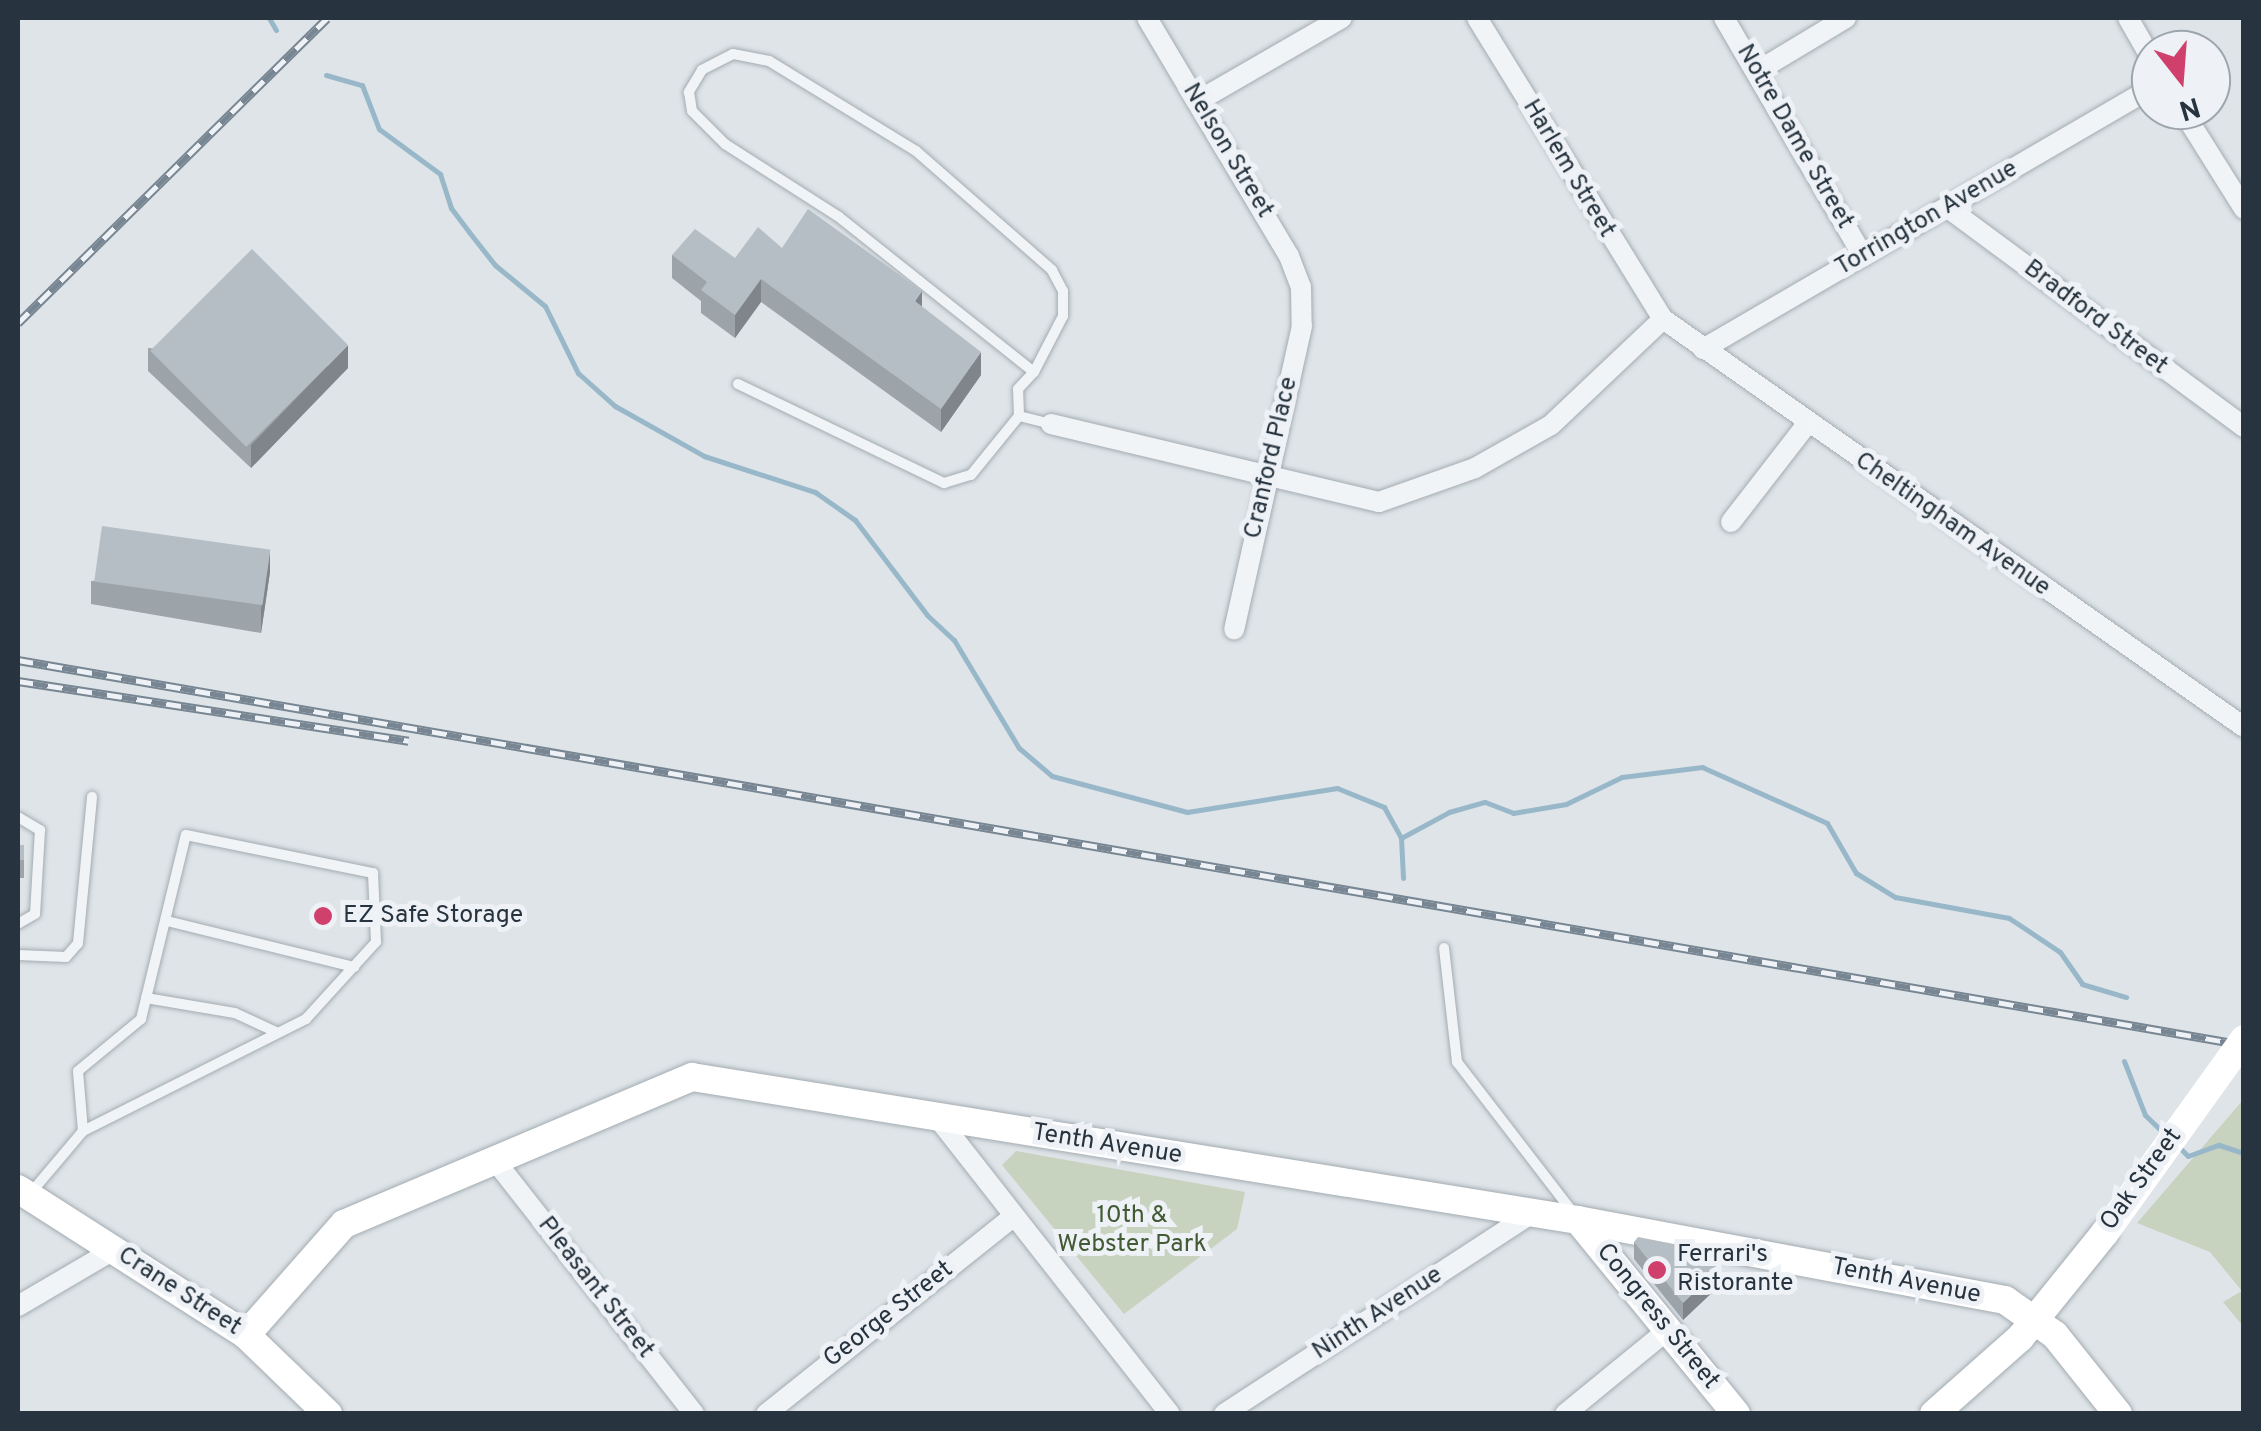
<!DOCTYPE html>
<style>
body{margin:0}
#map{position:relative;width:2261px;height:1431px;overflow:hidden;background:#dee4e8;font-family:Overpass,sans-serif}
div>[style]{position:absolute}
.green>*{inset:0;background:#c7d2bf}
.stream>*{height:5px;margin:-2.5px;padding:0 2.5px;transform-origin:2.5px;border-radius:2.5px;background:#98b8c9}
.roads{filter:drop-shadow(0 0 2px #a3acb2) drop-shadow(0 0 2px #a3acb2)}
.lane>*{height:10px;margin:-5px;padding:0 5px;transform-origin:5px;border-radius:5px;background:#f1f4f6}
.street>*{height:20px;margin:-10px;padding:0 10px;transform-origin:10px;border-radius:10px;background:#f1f4f6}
.secondary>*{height:28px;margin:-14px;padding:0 14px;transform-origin:14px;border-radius:14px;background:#fff}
.rail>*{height:9px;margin-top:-4.5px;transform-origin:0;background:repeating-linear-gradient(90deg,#eef2f6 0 15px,#778692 0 30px);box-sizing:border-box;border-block:2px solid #778692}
.secondary-bridge>*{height:28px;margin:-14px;padding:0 14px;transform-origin:14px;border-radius:14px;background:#fff}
.wall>*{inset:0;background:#9ca3a9;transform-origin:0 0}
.shaded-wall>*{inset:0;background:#7f858a}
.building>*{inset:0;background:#b5bec5;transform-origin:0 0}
.dots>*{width:28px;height:28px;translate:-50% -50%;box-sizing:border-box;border:5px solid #eef2f6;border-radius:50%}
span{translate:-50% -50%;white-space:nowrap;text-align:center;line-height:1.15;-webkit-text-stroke:10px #eef2f6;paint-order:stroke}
.street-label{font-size:25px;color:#27343f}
.poi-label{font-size:25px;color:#27343f}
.left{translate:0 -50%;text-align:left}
.park-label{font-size:25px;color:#425b34}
.frame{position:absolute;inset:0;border:20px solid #27343f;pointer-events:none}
.north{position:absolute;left:2131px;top:30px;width:100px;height:100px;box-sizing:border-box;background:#eef2f6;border:2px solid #9ea6ad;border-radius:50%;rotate:163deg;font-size:28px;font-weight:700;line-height:40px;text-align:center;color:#27343f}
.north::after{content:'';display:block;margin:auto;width:35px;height:45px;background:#d0406d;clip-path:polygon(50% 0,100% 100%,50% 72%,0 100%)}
</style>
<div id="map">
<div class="green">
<i style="clip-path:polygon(2243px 1100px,2243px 1326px,2223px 1302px,2242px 1291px,2210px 1252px,2137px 1223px)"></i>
<i style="clip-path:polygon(1016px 1151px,1245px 1192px,1237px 1229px,1124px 1314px,1002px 1165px)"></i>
</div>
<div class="stream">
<i style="left:269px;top:18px;width:14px;rotate:60deg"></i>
<i style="left:326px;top:75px;width:37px;rotate:16deg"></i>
<i style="left:362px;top:85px;width:47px;rotate:68.9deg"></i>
<i style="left:379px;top:129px;width:76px;rotate:36.4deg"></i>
<i style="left:440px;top:174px;width:36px;rotate:72deg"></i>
<i style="left:451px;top:208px;width:30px;rotate:53deg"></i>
<i style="left:469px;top:232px;width:42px;rotate:51.8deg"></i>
<i style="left:495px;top:265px;width:65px;rotate:39.4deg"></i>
<i style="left:545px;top:306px;width:75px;rotate:63.8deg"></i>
<i style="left:578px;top:373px;width:50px;rotate:41.7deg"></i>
<i style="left:615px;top:406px;width:102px;rotate:29.3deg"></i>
<i style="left:704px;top:456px;width:117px;rotate:18deg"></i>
<i style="left:815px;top:492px;width:49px;rotate:35deg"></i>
<i style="left:855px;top:520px;width:119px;rotate:52.8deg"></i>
<i style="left:927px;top:615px;width:37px;rotate:43deg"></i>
<i style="left:954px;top:640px;width:126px;rotate:59deg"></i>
<i style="left:1019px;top:748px;width:43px;rotate:40.3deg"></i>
<i style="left:1052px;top:776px;width:140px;rotate:14.9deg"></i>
<i style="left:1187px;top:812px;width:152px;rotate:-9.1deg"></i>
<i style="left:1337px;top:788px;width:51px;rotate:22deg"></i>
<i style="left:1384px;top:807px;width:35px;rotate:61deg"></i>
<i style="left:1401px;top:838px;width:55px;rotate:-28.4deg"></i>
<i style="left:1449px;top:812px;width:37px;rotate:-16deg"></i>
<i style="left:1485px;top:802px;width:30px;rotate:21deg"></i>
<i style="left:1513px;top:813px;width:54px;rotate:-9.6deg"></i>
<i style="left:1566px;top:804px;width:62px;rotate:-25.7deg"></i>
<i style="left:1622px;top:777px;width:81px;rotate:-7.1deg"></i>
<i style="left:1702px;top:767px;width:137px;rotate:24.1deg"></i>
<i style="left:1827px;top:823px;width:58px;rotate:59.9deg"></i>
<i style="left:1856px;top:873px;width:46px;rotate:31.6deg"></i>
<i style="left:1895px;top:897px;width:116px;rotate:10.4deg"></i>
<i style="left:2009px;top:918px;width:61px;rotate:33.7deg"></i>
<i style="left:2060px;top:952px;width:39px;rotate:55deg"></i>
<i style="left:2082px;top:984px;width:46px;rotate:16.5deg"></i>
<i style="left:1401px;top:838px;width:40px;rotate:87.1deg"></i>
<i style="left:2124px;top:1061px;width:58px;rotate:68.7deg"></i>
<i style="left:2145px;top:1115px;width:29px;rotate:44deg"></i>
<i style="left:2178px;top:1146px;width:14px;rotate:45deg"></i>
<i style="left:2188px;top:1156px;width:33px;rotate:-20deg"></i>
<i style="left:2219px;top:1145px;width:26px;rotate:18deg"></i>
</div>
<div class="roads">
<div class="lane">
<i style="left:738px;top:384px;width:229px;rotate:25.7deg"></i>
<i style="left:944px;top:483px;width:28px;rotate:-17deg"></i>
<i style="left:971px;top:475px;width:76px;rotate:-50.9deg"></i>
<i style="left:1019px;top:416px;width:32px;rotate:14deg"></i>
<i style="left:1019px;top:416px;width:27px;rotate:-92deg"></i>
<i style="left:1018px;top:389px;width:23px;rotate:-47deg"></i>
<i style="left:1034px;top:372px;width:63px;rotate:-62.6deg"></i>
<i style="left:1063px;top:316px;width:25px;rotate:-90deg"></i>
<i style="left:1063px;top:291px;width:24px;rotate:-118deg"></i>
<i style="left:1052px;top:270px;width:181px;rotate:-138.8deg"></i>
<i style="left:916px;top:151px;width:172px;rotate:-148.5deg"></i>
<i style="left:769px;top:61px;width:37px;rotate:-169deg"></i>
<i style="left:733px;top:54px;width:35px;rotate:153deg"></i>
<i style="left:702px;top:70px;width:26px;rotate:121deg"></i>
<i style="left:689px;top:92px;width:19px;rotate:81deg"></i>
<i style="left:692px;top:111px;width:47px;rotate:45deg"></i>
<i style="left:725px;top:144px;width:135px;rotate:32.6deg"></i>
<i style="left:839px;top:217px;width:249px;rotate:38.5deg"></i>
<i style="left:18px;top:817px;width:26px;rotate:31deg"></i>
<i style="left:40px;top:830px;width:84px;rotate:93.4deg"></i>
<i style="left:35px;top:914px;width:20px;rotate:150deg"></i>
<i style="left:167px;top:921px;width:193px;rotate:13.8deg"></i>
<i style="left:1444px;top:948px;width:115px;rotate:83.5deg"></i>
<i style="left:1457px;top:1062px;width:193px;rotate:52.4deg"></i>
<i style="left:18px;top:955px;width:48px;rotate:2.4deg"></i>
<i style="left:66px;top:957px;width:18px;rotate:-49deg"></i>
<i style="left:78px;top:943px;width:147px;rotate:-84.5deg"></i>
<i style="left:146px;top:998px;width:90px;rotate:9.6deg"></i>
<i style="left:235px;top:1013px;width:47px;rotate:24.9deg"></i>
<i style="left:29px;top:1195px;width:84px;rotate:-49.8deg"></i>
<i style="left:83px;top:1131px;width:60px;rotate:-94.8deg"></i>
<i style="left:78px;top:1071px;width:82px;rotate:-39.5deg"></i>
<i style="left:141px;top:1019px;width:189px;rotate:-76.3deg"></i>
<i style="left:186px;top:835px;width:191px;rotate:11.5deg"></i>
<i style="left:373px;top:873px;width:69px;rotate:87.5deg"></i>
<i style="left:376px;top:942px;width:104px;rotate:132.3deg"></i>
<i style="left:306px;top:1019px;width:250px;rotate:153.3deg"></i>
</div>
<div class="street">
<i style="left:1147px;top:18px;width:277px;rotate:59.2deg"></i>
<i style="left:1289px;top:256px;width:33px;rotate:69deg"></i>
<i style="left:1301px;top:287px;width:39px;rotate:89deg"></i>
<i style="left:1302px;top:326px;width:311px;rotate:102.6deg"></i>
<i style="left:1477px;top:18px;width:354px;rotate:58.3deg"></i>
<i style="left:1663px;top:319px;width:710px;rotate:35.08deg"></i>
<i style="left:1724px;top:18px;width:276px;rotate:59.7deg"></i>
<i style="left:2128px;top:18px;width:46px;rotate:60.1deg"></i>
<i style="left:1756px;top:72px;width:105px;rotate:-31deg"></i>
<i style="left:1198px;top:101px;width:166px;rotate:-30deg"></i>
<i style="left:2182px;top:110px;width:117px;rotate:57.9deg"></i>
<i style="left:1948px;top:208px;width:368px;rotate:36.5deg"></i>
<i style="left:1703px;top:349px;width:518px;rotate:-30.22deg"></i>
<i style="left:1051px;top:424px;width:337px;rotate:13.4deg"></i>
<i style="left:1379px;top:502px;width:102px;rotate:-19.5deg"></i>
<i style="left:1475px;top:468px;width:87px;rotate:-29.5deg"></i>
<i style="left:1551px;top:425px;width:154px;rotate:-43.4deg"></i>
<i style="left:1731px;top:522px;width:124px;rotate:-52.2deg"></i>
<i style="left:937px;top:1117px;width:377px;rotate:51.9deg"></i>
<i style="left:496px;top:1162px;width:320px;rotate:51.8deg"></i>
<i style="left:18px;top:1306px;width:113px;rotate:-30.4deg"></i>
<i style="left:766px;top:1414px;width:316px;rotate:-38.6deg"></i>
<i style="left:1224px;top:1414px;width:366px;rotate:-33.1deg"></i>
<i style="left:1565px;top:1414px;width:134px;rotate:-39.3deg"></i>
</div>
<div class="secondary">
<i style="left:18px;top:1189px;width:271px;rotate:32.6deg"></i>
<i style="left:246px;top:1335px;width:114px;rotate:43.9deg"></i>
<i style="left:1578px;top:1220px;width:250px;rotate:50.8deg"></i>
<i style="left:246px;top:1335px;width:148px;rotate:-48.6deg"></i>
<i style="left:344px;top:1224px;width:378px;rotate:-22.9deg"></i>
<i style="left:692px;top:1077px;width:897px;rotate:9.17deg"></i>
<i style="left:1578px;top:1220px;width:434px;rotate:10.6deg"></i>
<i style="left:2005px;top:1300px;width:61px;rotate:35deg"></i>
<i style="left:2055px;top:1335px;width:101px;rotate:51.4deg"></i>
<i style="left:1934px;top:1414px;width:115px;rotate:-41.5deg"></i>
<i style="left:2020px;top:1338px;width:134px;rotate:-51.1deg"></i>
</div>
</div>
<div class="rail">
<i style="left:18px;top:323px;width:434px;rotate:-44.6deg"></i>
<i style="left:18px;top:660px;width:2259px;rotate:9.81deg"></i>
<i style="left:18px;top:681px;width:395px;rotate:8.7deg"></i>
</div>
<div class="secondary-bridge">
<i style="left:2104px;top:1234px;width:240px;rotate:-54.3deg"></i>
</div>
<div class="wall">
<i style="clip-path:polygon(782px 248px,922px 307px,981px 375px,941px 432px,761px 302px,735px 338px,701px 313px,701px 301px,672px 278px,672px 255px,735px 258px)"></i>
<i style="clip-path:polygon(148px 348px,348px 368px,251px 468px,148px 371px)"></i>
<i style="clip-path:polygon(270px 572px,261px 633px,91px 604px,91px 581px)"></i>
<i style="left:18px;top:845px;width:6px;height:33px"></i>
<i style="clip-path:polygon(1634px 1242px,1719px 1286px,1683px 1320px,1634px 1259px)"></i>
</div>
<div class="shaded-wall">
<i style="clip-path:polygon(761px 279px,761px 302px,735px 338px,735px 315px)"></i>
<i style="clip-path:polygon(922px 291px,922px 313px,915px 301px)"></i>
<i style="clip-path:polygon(348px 345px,348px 368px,251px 468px,251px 445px)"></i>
<i style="clip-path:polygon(981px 352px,981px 375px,941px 432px,941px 409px)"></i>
<i style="clip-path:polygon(270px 549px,270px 572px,261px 633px,261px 610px)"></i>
<i style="clip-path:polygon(1719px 1269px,1719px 1286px,1683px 1320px,1683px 1303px)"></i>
</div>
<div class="building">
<i style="clip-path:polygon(808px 209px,922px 291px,915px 301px,981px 352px,941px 409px,761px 279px,735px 315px,701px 290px,707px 282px,672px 255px,695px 229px,735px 258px,758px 227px,782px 248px)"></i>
<i style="left:252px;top:249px;width:136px;height:144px;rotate:45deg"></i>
<i style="left:102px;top:526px;width:170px;height:56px;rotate:8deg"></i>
<i style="left:18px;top:845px;width:6px;height:15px"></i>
<i style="clip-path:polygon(1638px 1237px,1705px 1250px,1719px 1269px,1683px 1303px,1634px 1242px)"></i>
</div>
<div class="dots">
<i style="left:323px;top:916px;background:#d0406d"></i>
<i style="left:1657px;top:1270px;background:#d0406d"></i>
</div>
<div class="street-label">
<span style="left:1794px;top:137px;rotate:60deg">Notre Dame Street</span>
<span style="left:1227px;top:151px;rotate:59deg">Nelson Street</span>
<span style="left:1568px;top:169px;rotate:59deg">Harlem Street</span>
<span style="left:1927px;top:219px;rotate:-30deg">Torrington Avenue</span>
<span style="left:2095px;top:318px;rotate:37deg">Bradford Street</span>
<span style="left:1272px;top:458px;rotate:-77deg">Cranford Place</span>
<span style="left:1952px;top:525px;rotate:35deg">Cheltingham Avenue</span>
<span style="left:1107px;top:1145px;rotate:9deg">Tenth Avenue</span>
<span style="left:2142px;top:1180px;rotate:-54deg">Oak Street</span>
<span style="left:1906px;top:1282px;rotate:11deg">Tenth Avenue</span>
<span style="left:595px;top:1288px;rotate:52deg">Pleasant Street</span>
<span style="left:179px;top:1292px;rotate:33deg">Crane Street</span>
<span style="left:1378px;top:1314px;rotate:-33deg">Ninth Avenue</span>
<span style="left:889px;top:1315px;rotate:-38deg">George Street</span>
<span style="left:1657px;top:1317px;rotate:51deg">Congress Street</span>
</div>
<div class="poi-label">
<span class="left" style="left:343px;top:916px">EZ Safe Storage</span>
<span class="left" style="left:1677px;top:1270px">Ferrari's<br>Ristorante</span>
</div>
<div class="park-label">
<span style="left:1132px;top:1231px">10th &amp;<br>Webster Park</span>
</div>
<div class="frame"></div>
<div class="north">N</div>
</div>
